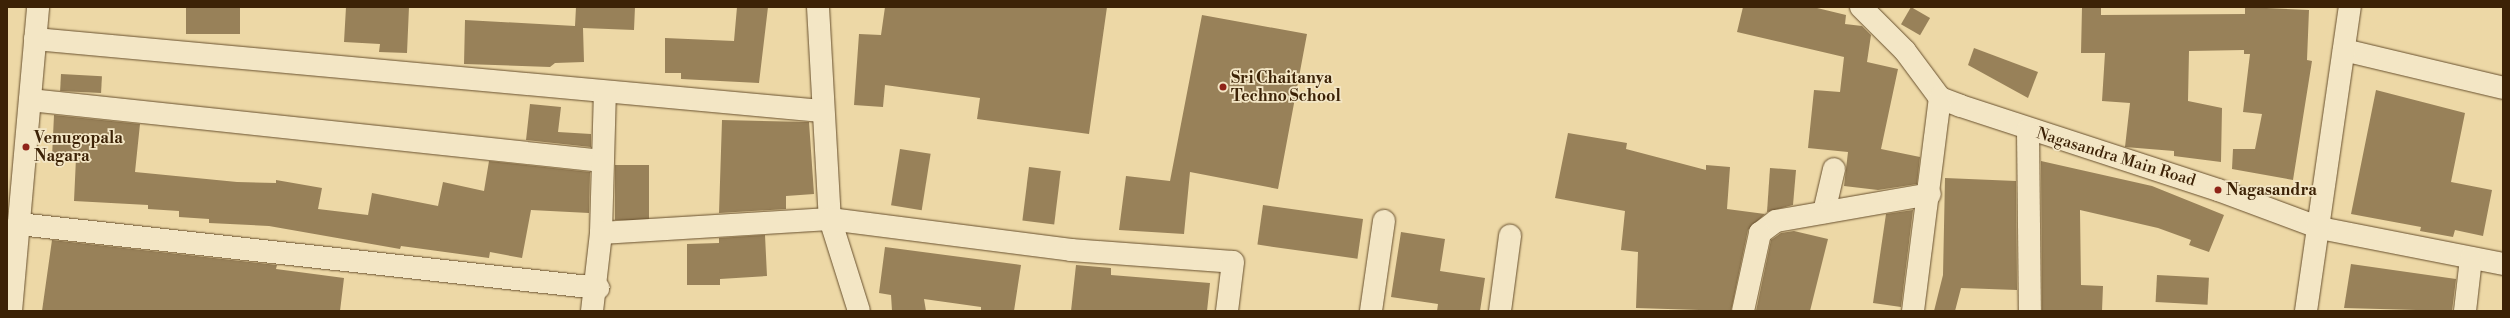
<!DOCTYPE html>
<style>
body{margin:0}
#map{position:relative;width:2510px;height:318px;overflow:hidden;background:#edd8a6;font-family:"Libre Bodoni",serif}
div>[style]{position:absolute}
.building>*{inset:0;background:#988159;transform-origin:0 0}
.roads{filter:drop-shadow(0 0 1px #68502e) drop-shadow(0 0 1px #68502e)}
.minor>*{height:22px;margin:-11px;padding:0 11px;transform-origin:11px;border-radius:11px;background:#f3e6c5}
.dots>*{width:11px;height:11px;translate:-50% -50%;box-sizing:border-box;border:2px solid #f3e6c5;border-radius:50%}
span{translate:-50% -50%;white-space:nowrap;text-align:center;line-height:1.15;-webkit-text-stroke:3.5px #f3e6c5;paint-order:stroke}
.poi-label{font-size:16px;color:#3c2206;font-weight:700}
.left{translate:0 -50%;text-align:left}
.street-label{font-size:16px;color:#3c2206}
.frame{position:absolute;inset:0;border:8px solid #3c2206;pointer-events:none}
</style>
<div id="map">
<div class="building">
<i style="left:186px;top:7px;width:54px;height:27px"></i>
<i style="clip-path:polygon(346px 7px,409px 7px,407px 53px,379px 52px,380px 44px,344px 42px)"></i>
<i style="clip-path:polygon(576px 7px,635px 7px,634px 30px,583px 28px,584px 62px,555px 63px,550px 67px,464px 64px,465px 20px,575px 26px)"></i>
<i style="clip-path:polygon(737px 7px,768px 7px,759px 83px,681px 79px,681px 73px,665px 73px,665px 38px,734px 41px)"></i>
<i style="clip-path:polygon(885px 7px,1107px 7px,1089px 134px,977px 119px,980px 98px,885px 85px,883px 107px,854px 105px,859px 34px,881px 35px)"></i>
<i style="clip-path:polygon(1743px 7px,1813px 7px,1846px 15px,1845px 24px,1862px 26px,1871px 35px,1867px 62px,1898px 69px,1881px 149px,1920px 157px,1917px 184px,1878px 190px,1844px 186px,1848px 152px,1808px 148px,1814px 90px,1840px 92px,1844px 57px,1737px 32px)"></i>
<i style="left:1911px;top:7px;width:22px;height:20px;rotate:30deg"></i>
<i style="clip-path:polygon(2082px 7px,2101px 7px,2101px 15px,2245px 14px,2245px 7px,2309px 10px,2307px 60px,2312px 61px,2293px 180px,2232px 169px,2233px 149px,2255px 149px,2262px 114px,2243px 112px,2250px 54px,2244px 54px,2244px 50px,2189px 51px,2188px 101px,2222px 108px,2221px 162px,2174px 156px,2174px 151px,2125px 147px,2130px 103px,2102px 101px,2105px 53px,2081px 53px)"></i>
<i style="clip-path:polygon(1202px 15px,1307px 34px,1278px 189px,1190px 172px,1184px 234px,1119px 230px,1126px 176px,1170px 181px)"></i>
<i style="clip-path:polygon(1974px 48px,2038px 72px,2028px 98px,1968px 65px)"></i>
<i style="left:61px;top:74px;width:41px;height:17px;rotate:3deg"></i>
<i style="clip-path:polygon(2376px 90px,2465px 113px,2451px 182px,2492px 190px,2483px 236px,2455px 230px,2453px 237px,2420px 231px,2421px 227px,2351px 214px)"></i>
<i style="clip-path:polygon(530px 104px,561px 107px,558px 132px,591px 134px,591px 147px,526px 140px)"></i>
<i style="clip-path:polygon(54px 115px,140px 124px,135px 172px,237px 182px,276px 183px,276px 180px,322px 188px,318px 209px,368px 215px,372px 193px,438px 206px,443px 182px,484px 191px,489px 161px,590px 172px,589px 213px,531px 210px,522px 258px,490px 252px,489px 258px,401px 246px,400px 249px,269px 226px,209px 223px,209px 219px,179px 217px,179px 211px,148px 209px,148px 205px,74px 201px,76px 158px,52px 157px)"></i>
<i style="clip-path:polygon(722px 120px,809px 122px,814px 194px,786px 196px,786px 209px,719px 213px)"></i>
<i style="clip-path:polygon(1568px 133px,1627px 143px,1626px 149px,1706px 170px,1706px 165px,1730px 167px,1727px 209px,1765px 214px,1748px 230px,1731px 311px,1636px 308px,1638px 252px,1621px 250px,1625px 211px,1555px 198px)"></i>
<i style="left:900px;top:149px;width:31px;height:57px;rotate:9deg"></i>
<i style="clip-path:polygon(2041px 161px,2152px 186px,2224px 215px,2209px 252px,2189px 245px,2191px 240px,2158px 228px,2080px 210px,2081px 285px,2103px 286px,2102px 311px,2042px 311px)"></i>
<i style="left:615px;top:165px;width:34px;height:55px"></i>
<i style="left:1029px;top:167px;width:32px;height:54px;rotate:7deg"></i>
<i style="clip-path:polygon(1770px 168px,1796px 170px,1793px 205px,1767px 212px)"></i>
<i style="clip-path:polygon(1945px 178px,2016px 181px,2017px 290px,1961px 288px,1955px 311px,1934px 311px,1943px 275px)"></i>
<i style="left:1263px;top:205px;width:101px;height:40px;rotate:8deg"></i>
<i style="clip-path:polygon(1913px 210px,1901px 307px,1873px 303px,1886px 214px)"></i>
<i style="clip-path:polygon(1794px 231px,1828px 239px,1810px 311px,1756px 311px,1771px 240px,1781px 233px)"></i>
<i style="clip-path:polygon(1401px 232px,1445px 239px,1440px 271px,1485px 278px,1480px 311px,1437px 311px,1438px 304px,1391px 297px)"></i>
<i style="clip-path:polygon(765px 235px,767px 276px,720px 279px,720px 285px,687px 285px,687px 244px,719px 243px,719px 238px)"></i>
<i style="clip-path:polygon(52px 240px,277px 265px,276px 269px,344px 278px,340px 311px,42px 311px)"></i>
<i style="clip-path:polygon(885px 247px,1021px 265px,1014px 311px,981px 311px,981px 307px,924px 299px,926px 311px,892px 311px,891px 295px,879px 293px)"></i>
<i style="clip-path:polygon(2351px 264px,2456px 279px,2452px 311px,2344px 308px)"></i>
<i style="clip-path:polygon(1076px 265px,1111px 268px,1111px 275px,1210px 283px,1207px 311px,1071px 311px)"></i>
<i style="left:2157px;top:275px;width:52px;height:27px;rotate:3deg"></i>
</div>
<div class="roads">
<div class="minor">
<i style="left:818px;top:7px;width:212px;rotate:86.8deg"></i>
<i style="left:830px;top:219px;width:96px;rotate:72.5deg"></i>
<i style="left:1861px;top:7px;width:62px;rotate:45deg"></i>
<i style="left:1905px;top:51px;width:59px;rotate:53.3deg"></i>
<i style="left:1940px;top:98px;width:22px;rotate:21deg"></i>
<i style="left:1961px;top:106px;width:270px;rotate:18.1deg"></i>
<i style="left:2218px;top:190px;width:109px;rotate:20.4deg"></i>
<i style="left:2320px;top:228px;width:187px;rotate:11.1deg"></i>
<i style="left:35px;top:39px;width:790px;rotate:5.23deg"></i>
<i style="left:2344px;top:50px;width:163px;rotate:13.4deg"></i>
<i style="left:30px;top:100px;width:576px;rotate:6.08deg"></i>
<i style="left:2028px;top:130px;width:181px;rotate:89.4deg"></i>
<i style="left:1824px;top:212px;width:44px;rotate:-76.9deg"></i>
<i style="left:19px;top:224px;width:583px;rotate:6.31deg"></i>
<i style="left:601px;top:233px;width:139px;rotate:-88.4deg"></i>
<i style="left:11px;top:311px;width:305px;rotate:-84.9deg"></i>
<i style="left:592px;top:311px;width:79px;rotate:-83.4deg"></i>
<i style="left:601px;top:233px;width:229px;rotate:-3.5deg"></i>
<i style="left:830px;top:219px;width:243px;rotate:7.3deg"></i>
<i style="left:1071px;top:250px;width:162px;rotate:4.2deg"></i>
<i style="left:1233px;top:262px;width:49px;rotate:97deg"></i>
<i style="left:1371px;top:311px;width:91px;rotate:-81.8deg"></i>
<i style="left:1500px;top:311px;width:76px;rotate:-82.4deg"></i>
<i style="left:1743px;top:311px;width:80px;rotate:-77.7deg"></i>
<i style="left:1760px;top:233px;width:20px;rotate:-37deg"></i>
<i style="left:1776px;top:221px;width:156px;rotate:-9.9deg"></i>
<i style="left:1913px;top:311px;width:215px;rotate:-82.8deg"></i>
<i style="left:2306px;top:311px;width:307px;rotate:-81.8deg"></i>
<i style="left:2465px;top:311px;width:53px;rotate:-83.5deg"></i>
</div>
</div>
<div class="dots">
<i style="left:1223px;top:87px;background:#8f2418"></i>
<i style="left:26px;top:147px;background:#8f2418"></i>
<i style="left:2218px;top:190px;background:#8f2418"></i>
</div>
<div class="poi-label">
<span class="left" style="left:1231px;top:87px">Sri Chaitanya<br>Techno School</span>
<span class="left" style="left:34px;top:147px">Venugopala<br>Nagara</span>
<span class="left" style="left:2226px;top:190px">Nagasandra</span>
</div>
<div class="street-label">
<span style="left:2116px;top:157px;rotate:17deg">Nagasandra Main Road</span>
</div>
<div class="frame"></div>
</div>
